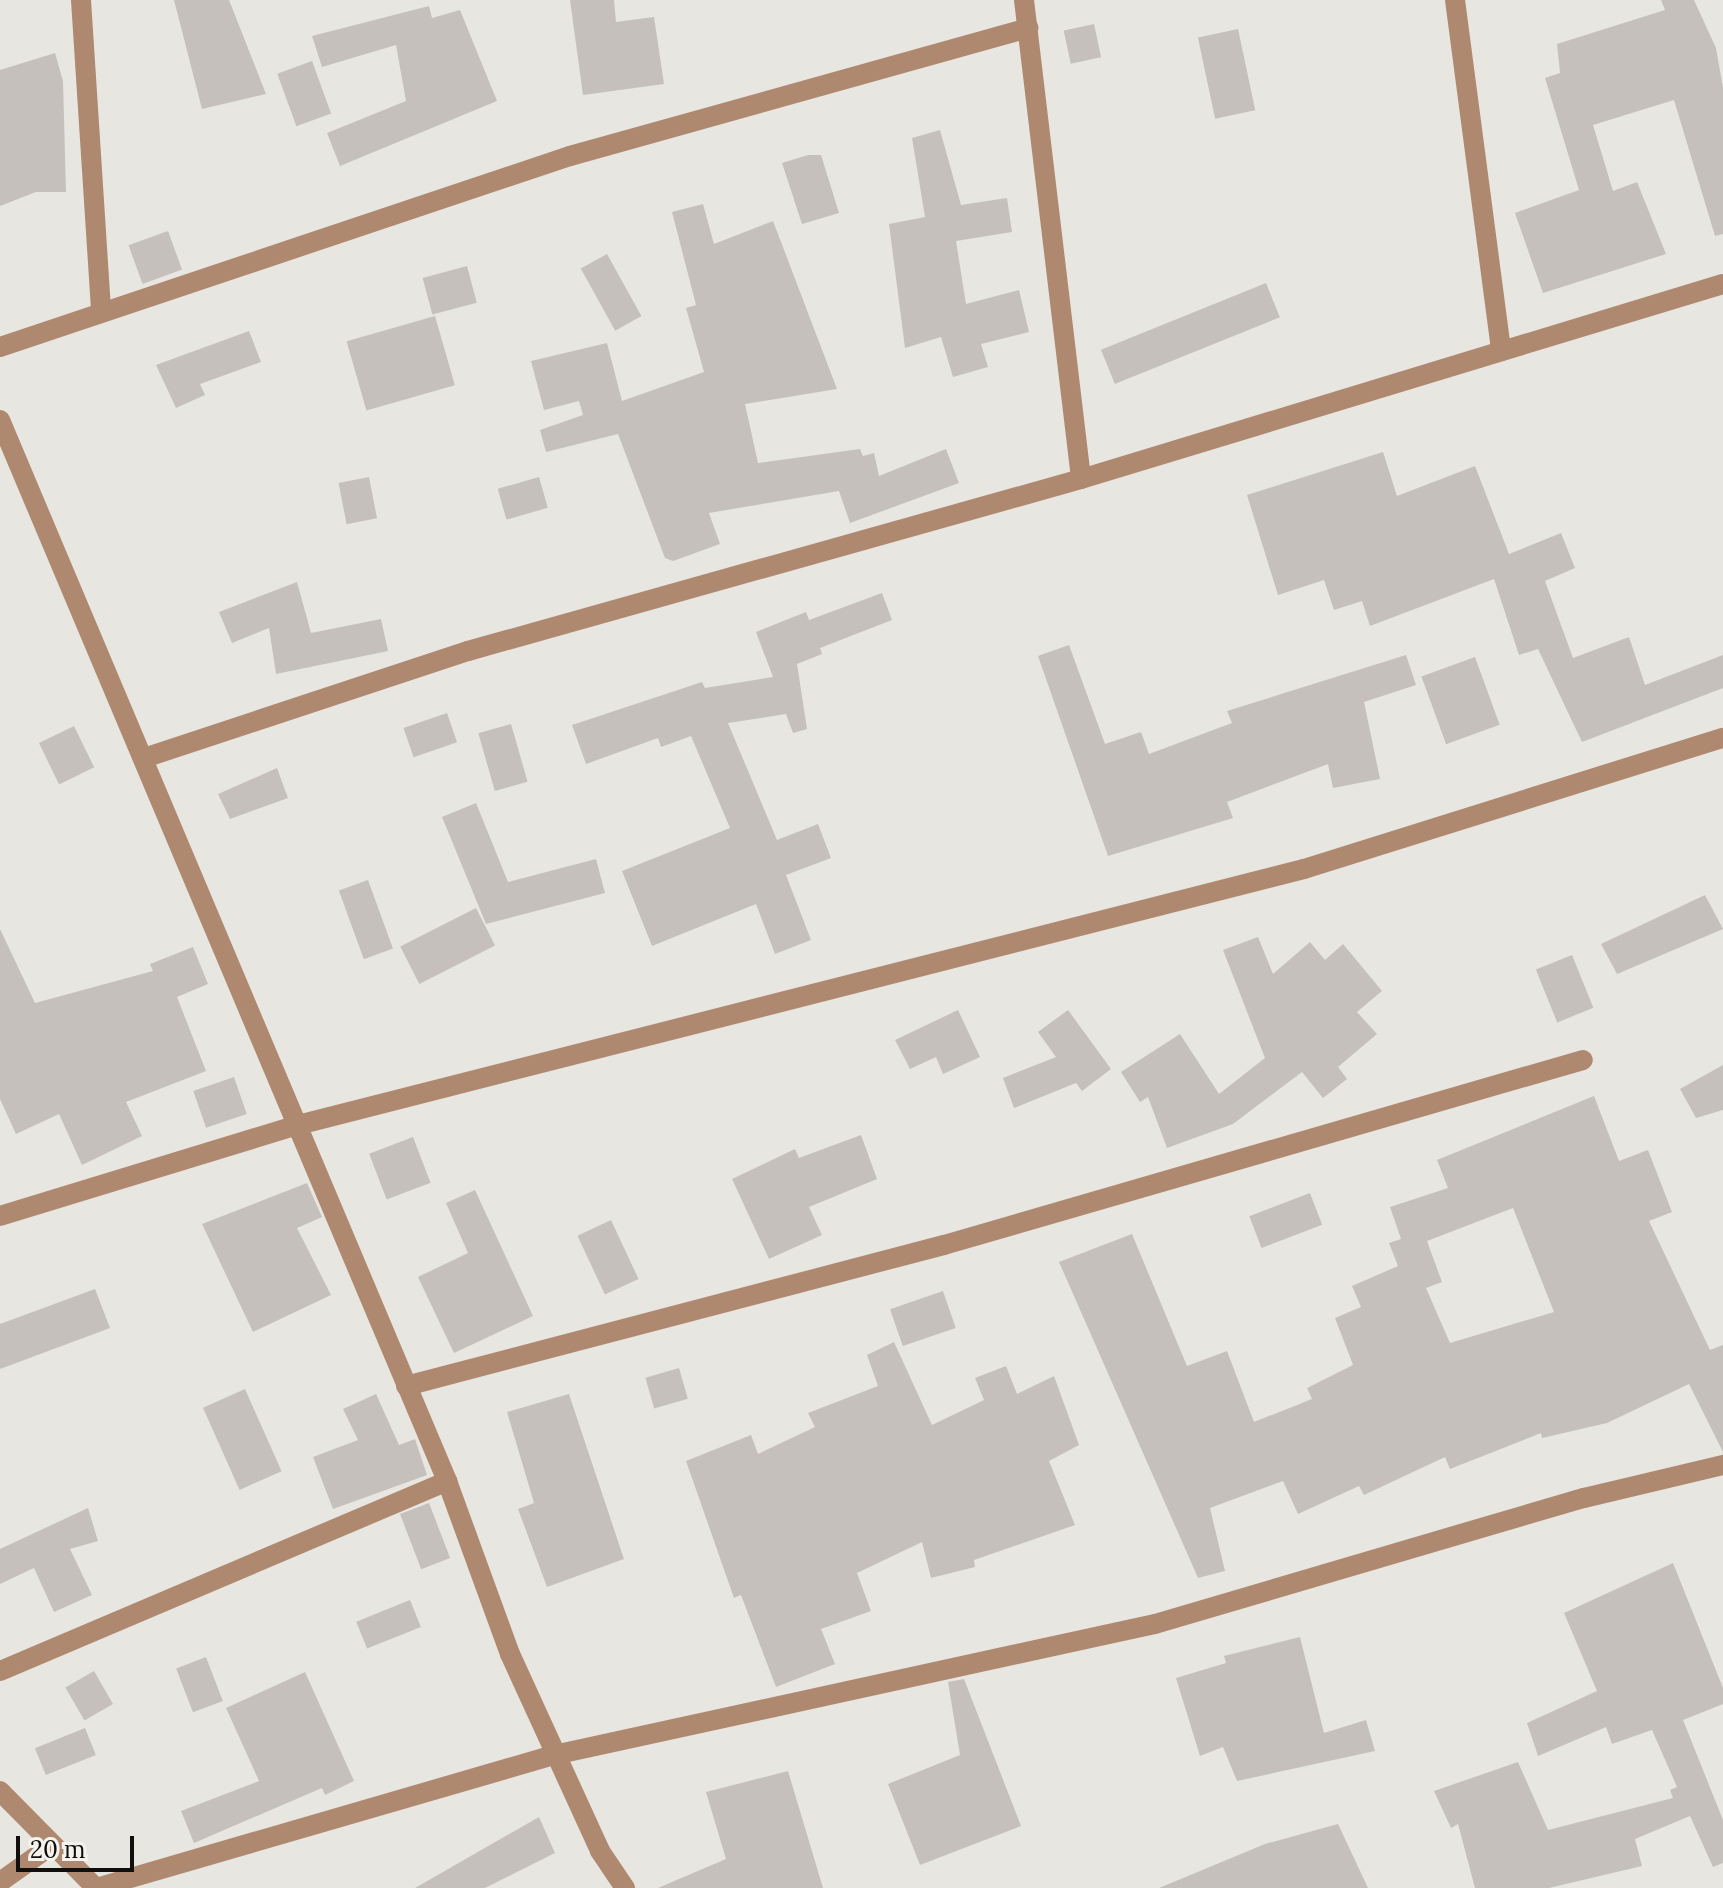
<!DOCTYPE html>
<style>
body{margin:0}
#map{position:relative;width:1723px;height:1888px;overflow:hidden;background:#e8e6e0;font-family:Lora,serif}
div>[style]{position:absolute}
.building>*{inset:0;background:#c5c0bc;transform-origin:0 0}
.minor>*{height:20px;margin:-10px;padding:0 10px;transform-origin:10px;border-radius:10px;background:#ae896f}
span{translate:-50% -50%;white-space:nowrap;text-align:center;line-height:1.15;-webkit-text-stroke:8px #f5f3ee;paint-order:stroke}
.scale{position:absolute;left:16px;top:1836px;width:118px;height:36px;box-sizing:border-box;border:4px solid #100f0e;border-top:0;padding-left:10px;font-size:24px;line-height:28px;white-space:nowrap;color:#100f0e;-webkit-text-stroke:6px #f5f3ee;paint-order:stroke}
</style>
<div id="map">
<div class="building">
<i style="clip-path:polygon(174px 0,229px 0,266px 94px,202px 109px)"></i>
<i style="clip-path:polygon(570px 0,614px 0,616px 22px,654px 17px,664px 84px,583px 95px)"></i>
<i style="clip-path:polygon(1661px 0,1694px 0,1716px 48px,1723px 88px,1723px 234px,1715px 236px,1674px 100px,1593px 125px,1613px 191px,1637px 182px,1666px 254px,1543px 293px,1515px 213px,1579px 190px,1545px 78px,1560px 73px,1557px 44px,1665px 10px)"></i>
<i style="clip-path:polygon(429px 6px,432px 18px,460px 10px,497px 101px,340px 166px,327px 133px,406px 101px,396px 45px,322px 67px,312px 36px)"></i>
<i style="left:1094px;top:24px;width:34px;height:31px;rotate:78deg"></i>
<i style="left:1238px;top:29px;width:83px;height:41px;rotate:78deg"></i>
<i style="clip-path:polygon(55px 53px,63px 81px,66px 192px,36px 192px,0 206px,0 70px)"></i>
<i style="left:312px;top:61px;width:56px;height:37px;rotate:70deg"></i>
<i style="clip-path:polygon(940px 130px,961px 205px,1007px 198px,1012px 232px,956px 241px,966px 304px,1019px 290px,1029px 332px,981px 344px,988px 367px,953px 377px,941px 337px,905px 348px,889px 224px,925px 217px,912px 138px)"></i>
<i style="clip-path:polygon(808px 155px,821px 155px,839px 213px,802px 224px,782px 163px)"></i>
<i style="clip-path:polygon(703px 204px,714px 244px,773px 221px,837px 389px,745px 404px,758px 463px,860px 449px,863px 456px,874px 453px,879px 476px,946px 449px,959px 483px,850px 523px,839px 491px,709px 513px,720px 544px,673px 561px,665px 558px,618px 434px,546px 452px,540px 430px,583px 415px,579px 401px,544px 410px,531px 361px,607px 343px,622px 401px,704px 372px,686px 308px,696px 305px,672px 212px)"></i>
<i style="left:168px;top:231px;width:41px;height:42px;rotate:70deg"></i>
<i style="left:607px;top:254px;width:71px;height:30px;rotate:61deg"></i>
<i style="left:467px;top:266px;width:38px;height:46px;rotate:75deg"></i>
<i style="left:1266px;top:283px;width:37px;height:178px;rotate:68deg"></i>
<i style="left:435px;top:316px;width:72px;height:92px;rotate:74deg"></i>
<i style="clip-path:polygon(249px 331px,261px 362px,200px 384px,205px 395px,176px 408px,156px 365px)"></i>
<i style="clip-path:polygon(1383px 452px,1397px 496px,1475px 466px,1509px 554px,1561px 533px,1575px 568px,1545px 581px,1573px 658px,1629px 637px,1645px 685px,1723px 655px,1723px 688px,1582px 742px,1538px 649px,1519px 655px,1494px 579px,1370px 626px,1362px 601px,1334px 610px,1324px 580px,1278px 595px,1247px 495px)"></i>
<i style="left:369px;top:477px;width:42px;height:31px;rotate:79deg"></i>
<i style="left:539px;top:477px;width:32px;height:43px;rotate:74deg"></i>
<i style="clip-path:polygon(297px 582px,311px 633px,381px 619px,388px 651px,276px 674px,269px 628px,232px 643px,219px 612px)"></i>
<i style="clip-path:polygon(882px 593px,892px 620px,820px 648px,822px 654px,797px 664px,807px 729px,793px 733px,786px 714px,728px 723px,777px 840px,818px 824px,831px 858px,786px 875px,811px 940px,775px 954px,756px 904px,652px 946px,622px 871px,730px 828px,691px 736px,661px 747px,658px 738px,586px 764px,572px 725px,702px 682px,705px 688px,773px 677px,756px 632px,806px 612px,809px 620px)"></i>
<i style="clip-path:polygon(1069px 645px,1105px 744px,1141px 732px,1149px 754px,1232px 723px,1227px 711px,1406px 655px,1416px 685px,1364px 702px,1380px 779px,1333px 788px,1328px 764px,1227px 802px,1233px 818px,1108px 856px,1038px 656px)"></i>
<i style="left:1475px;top:657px;width:72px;height:57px;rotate:70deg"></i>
<i style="left:447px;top:713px;width:31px;height:46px;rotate:71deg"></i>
<i style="left:511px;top:724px;width:60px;height:34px;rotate:74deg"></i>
<i style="left:74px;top:726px;width:46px;height:39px;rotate:64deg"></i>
<i style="clip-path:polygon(277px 768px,288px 798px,230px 819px,218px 794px)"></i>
<i style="clip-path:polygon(476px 803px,508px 882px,596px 859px,605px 893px,486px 924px,442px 817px)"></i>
<i style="left:368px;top:880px;width:73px;height:31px;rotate:70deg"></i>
<i style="clip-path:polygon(1705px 895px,1723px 929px,1617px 974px,1601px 944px)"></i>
<i style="left:476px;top:908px;width:42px;height:85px;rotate:63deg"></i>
<i style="clip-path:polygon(0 929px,35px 1003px,153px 971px,150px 964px,193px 947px,208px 984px,177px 997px,206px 1071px,126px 1102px,142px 1136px,82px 1165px,59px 1114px,16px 1134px,0 1099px)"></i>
<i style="clip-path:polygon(1258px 937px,1273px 974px,1310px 942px,1325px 960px,1343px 944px,1382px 991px,1357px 1012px,1377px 1034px,1338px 1067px,1347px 1079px,1323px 1098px,1302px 1072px,1233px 1124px,1167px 1148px,1148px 1097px,1140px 1102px,1121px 1072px,1180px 1034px,1219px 1094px,1265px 1058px,1223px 950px)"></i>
<i style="left:1572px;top:955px;width:57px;height:39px;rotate:68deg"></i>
<i style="clip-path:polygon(958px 1010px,980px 1057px,943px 1074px,936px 1057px,910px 1069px,895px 1040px)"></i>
<i style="clip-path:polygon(1068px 1010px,1111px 1069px,1082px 1091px,1076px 1083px,1014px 1108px,1003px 1078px,1056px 1057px,1038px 1032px)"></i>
<i style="clip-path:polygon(1723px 1065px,1723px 1110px,1696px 1118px,1680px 1089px)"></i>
<i style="left:234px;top:1077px;width:39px;height:43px;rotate:71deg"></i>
<i style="clip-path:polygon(evenodd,1594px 1096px,1619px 1161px,1648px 1150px,1672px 1212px,1649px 1221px,1710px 1350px,1723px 1345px,1723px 1452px,1689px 1384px,1607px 1423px,1542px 1438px,1541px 1433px,1450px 1469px,1445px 1457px,1364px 1495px,1359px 1486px,1298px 1514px,1283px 1481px,1210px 1508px,1225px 1571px,1198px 1578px,1059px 1262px,1132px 1234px,1187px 1366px,1227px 1351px,1254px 1422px,1312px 1399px,1307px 1388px,1353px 1365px,1335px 1318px,1361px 1307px,1352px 1286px,1398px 1266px,1389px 1243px,1401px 1239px,1390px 1207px,1448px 1188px,1437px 1160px,1594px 1096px,1513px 1208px,1554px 1312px,1450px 1343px,1426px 1288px,1442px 1282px,1427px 1241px,1513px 1208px)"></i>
<i style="clip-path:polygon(861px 1135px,877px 1179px,809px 1207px,822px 1235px,769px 1259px,732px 1179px,795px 1149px,799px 1158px)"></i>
<i style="left:413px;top:1137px;width:49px;height:47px;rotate:69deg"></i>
<i style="clip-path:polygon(307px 1183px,322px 1217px,297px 1228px,331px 1295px,253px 1332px,202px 1224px)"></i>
<i style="clip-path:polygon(475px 1190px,533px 1316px,454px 1353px,418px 1277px,468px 1253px,446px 1203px)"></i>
<i style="left:1310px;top:1193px;width:34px;height:65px;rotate:69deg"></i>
<i style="left:611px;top:1220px;width:65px;height:37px;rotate:65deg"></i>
<i style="clip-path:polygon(95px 1289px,110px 1328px,0 1369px,0 1324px)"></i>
<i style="left:943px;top:1291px;width:39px;height:56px;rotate:71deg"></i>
<i style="clip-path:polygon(894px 1342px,932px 1425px,984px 1400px,975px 1378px,1006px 1366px,1017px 1394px,1054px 1376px,1079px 1445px,1049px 1461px,1075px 1525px,974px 1560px,975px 1567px,931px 1578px,922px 1542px,857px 1573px,871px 1611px,821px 1629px,835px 1664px,776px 1687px,741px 1595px,734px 1598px,686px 1461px,751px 1435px,758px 1454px,815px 1427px,808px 1413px,878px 1386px,867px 1355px)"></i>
<i style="left:679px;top:1368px;width:32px;height:35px;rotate:74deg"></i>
<i style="left:245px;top:1389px;width:90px;height:46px;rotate:66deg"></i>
<i style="clip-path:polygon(376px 1394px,399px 1445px,415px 1439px,427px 1475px,333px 1509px,313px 1457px,358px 1440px,343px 1409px)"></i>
<i style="clip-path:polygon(569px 1394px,624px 1559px,547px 1587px,518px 1509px,534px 1503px,507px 1412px)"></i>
<i style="left:429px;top:1503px;width:59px;height:31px;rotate:69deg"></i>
<i style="clip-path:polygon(88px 1508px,98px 1541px,70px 1549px,92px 1595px,54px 1612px,34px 1568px,0 1584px,0 1549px)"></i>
<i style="clip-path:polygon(1673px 1563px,1723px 1688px,1723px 1704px,1683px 1720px,1723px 1820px,1723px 1863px,1713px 1867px,1690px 1816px,1635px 1839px,1642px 1866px,1549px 1888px,1475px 1888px,1458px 1824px,1451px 1828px,1434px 1791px,1518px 1762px,1548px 1830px,1673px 1798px,1670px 1790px,1677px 1787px,1652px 1730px,1612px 1744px,1606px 1727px,1538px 1756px,1527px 1723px,1597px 1691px,1564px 1613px)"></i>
<i style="left:410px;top:1600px;width:29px;height:58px;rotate:68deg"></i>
<i style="clip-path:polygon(1300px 1637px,1324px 1733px,1366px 1720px,1375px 1751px,1237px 1781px,1223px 1747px,1200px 1756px,1176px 1678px,1226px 1663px,1224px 1656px)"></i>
<i style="left:206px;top:1657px;width:47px;height:32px;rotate:69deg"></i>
<i style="left:94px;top:1671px;width:38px;height:33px;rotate:60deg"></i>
<i style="clip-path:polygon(305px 1672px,354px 1781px,325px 1795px,322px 1788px,194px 1843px,181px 1811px,259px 1781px,226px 1708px)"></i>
<i style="clip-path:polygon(964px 1679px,1021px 1826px,920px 1865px,888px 1784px,960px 1755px,948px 1682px)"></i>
<i style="left:85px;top:1728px;width:29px;height:54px;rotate:68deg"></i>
<i style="clip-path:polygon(788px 1771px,823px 1888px,658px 1888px,726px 1859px,706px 1792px)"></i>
<i style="clip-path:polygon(539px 1817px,555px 1853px,485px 1888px,415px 1888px)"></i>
<i style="clip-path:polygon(1338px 1824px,1368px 1888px,1159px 1888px,1265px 1844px)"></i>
</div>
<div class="minor">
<i style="left:81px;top:0;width:310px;rotate:86.3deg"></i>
<i style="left:1024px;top:0;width:482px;rotate:83.2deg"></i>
<i style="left:1455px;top:0;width:354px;rotate:82.5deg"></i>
<i style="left:0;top:347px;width:601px;rotate:-18.53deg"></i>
<i style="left:570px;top:156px;width:476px;rotate:-15.6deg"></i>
<i style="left:0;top:420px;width:1151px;rotate:67.15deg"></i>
<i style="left:447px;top:1481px;width:184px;rotate:70deg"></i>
<i style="left:510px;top:1654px;width:217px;rotate:65.4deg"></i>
<i style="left:600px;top:1851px;width:45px;rotate:56deg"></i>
<i style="left:144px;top:758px;width:341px;rotate:-18.3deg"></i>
<i style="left:468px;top:651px;width:637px;rotate:-15.67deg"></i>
<i style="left:1081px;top:479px;width:671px;rotate:-16.9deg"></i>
<i style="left:0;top:1216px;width:312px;rotate:-17deg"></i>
<i style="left:298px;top:1125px;width:1038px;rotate:-14.28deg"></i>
<i style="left:1304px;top:869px;width:439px;rotate:-17.4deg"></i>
<i style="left:406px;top:1386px;width:556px;rotate:-14.69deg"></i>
<i style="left:944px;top:1245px;width:665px;rotate:-16.15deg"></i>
<i style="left:0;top:1671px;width:486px;rotate:-23deg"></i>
<i style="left:0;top:1791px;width:136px;rotate:45.3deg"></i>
<i style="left:0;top:1882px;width:64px;rotate:-35.4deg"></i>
<i style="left:96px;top:1888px;width:477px;rotate:-16.2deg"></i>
<i style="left:554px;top:1755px;width:615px;rotate:-12.3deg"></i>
<i style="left:1155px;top:1624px;width:447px;rotate:-16.4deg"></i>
<i style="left:1584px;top:1498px;width:143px;rotate:-13.4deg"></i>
</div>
<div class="scale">20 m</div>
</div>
